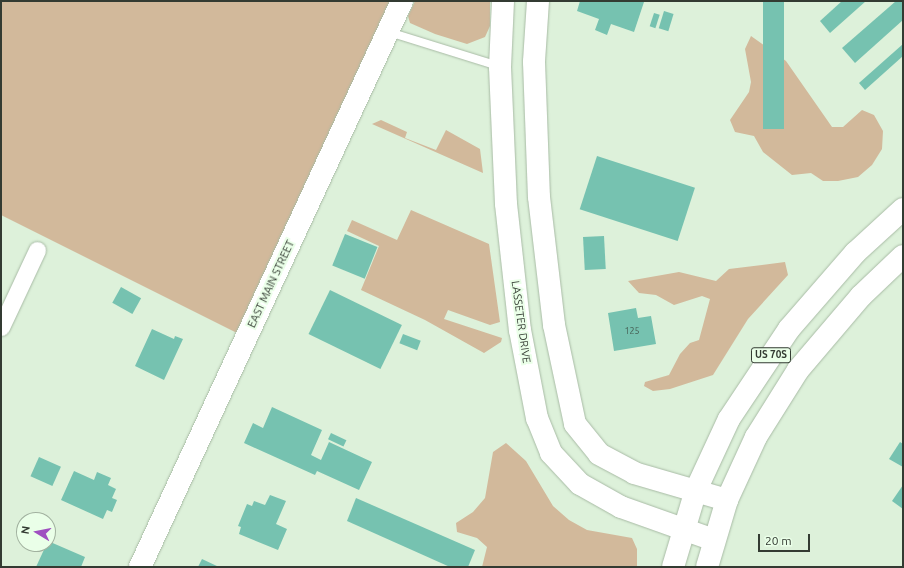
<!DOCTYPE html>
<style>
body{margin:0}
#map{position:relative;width:904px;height:568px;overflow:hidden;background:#ddf1da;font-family:Ubuntu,sans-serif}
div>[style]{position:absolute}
.green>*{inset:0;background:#d2b99b}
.building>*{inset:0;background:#76c2b0;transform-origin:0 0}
.roads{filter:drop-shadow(0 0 1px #a8bba5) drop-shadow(0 0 1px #a8bba5)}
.lane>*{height:8px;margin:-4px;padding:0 4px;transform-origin:4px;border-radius:4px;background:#fff}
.street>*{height:17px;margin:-8.5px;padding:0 8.5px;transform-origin:8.5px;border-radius:8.5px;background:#fff}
.secondary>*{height:22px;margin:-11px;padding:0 11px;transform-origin:11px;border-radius:11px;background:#fff}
.primary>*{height:22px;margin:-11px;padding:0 11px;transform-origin:11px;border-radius:11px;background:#fff}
span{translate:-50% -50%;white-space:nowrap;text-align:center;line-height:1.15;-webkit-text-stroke:4px #eaffe8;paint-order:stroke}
.number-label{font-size:9px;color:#445d52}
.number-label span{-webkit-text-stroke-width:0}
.shield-label span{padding:1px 3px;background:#eaffe8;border:1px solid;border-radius:3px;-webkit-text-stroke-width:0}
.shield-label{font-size:10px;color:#333b32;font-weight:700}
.street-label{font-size:11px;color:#333b32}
.frame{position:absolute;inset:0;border:2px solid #333b32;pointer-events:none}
.north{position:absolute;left:16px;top:512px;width:40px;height:40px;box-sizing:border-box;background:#eaffe8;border:1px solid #a1b19f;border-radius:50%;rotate:280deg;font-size:11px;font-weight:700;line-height:16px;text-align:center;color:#333b32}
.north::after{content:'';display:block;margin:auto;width:14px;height:18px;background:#9f50c0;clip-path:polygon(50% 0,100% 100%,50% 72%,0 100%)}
.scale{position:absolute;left:758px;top:534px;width:52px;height:18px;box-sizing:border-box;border:2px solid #333b32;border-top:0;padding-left:5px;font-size:12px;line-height:14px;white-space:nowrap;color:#333b32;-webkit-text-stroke:3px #eaffe8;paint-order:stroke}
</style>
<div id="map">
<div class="green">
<i style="clip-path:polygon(1px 1px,391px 1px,237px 333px,1px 215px)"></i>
<i style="clip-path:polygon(415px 1px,490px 1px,490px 26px,485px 37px,467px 44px,435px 34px,410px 23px,408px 16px)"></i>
<i style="clip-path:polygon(751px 36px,786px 61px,832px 127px,843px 127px,862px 110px,874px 115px,883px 131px,882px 149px,872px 165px,858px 177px,838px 181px,823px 181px,811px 173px,792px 175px,763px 152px,754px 136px,735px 132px,730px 120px,749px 92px,751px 82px,745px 49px)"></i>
<i style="clip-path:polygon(381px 120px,407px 132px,405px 138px,436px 150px,446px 130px,480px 149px,483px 173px,372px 124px)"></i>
<i style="clip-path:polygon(411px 210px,489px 244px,500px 322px,490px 325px,448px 310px,444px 319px,502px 338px,501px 342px,484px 353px,425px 320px,361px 290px,379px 246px,347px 231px,352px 220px,397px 240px)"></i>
<i style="clip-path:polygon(785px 262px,788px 275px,748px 319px,713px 375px,670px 389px,653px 391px,644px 386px,645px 382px,669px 375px,680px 354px,690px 343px,699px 340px,710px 299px,702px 296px,674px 305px,656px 295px,639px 293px,628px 281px,679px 272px,716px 281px,729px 269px)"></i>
<i style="clip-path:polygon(506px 443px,526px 461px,553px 506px,569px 520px,587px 530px,632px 538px,637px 549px,637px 567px,482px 567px,487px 547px,477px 538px,457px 532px,456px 523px,473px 512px,485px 498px,493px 452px)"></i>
</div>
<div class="building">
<i style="clip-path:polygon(580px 1px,641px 1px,644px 2px,634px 32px,611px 24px,607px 35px,595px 30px,599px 19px,577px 11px)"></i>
<i style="left:763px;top:1px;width:21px;height:128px"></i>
<i style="clip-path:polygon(842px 1px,866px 1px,830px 33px,820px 21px)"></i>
<i style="clip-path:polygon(896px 1px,903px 1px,903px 20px,855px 63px,842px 48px)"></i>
<i style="left:664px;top:11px;width:10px;height:18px;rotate:17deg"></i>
<i style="left:654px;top:13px;width:6px;height:14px;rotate:18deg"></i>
<i style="clip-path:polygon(903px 44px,903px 56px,865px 90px,859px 83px)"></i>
<i style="left:597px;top:156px;width:103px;height:56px;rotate:18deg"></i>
<i style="left:345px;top:234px;width:35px;height:34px;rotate:22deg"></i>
<i style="left:604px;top:236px;width:33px;height:21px;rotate:87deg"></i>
<i style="left:121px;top:287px;width:23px;height:18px;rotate:29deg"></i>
<i style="left:330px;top:290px;width:80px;height:49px;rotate:26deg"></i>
<i style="clip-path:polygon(636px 308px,638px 318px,651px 316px,656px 344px,614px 351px,608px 313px)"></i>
<i style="clip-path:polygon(152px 329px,174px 339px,175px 336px,183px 339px,164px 380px,135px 366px)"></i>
<i style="left:403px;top:334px;width:19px;height:10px;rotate:21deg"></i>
<i style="clip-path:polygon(272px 407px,322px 430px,311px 455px,321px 460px,329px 442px,372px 462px,359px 490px,317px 471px,315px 475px,244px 443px,253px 423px,263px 428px)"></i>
<i style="left:331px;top:433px;width:17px;height:7px;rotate:25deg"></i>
<i style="clip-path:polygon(900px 442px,903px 444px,903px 467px,889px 459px)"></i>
<i style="left:39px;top:457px;width:24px;height:21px;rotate:24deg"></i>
<i style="clip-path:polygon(74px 471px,94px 480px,97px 472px,111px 478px,108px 485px,116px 489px,112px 498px,117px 500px,112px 512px,107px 510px,103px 519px,61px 500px)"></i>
<i style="clip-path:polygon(903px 485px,903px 509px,892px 501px)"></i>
<i style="clip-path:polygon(270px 495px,286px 501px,276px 524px,287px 529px,278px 550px,239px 534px,241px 527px,238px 526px,247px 504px,252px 506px,254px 501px,265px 505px)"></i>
<i style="clip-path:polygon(356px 498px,475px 550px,468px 567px,450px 567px,347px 521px)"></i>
<i style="clip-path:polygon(48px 541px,85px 557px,81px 567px,36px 567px)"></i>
<i style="clip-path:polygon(202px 559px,219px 567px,198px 567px)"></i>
</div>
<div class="roads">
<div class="lane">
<i style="left:389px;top:32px;width:114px;rotate:17.3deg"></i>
</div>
<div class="street">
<i style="left:1px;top:327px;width:85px;rotate:-64.9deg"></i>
</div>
<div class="secondary">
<i style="left:503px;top:1px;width:66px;rotate:92.6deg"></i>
<i style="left:500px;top:67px;width:137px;rotate:87.5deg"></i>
<i style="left:506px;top:204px;width:127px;rotate:83.7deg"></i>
<i style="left:520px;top:330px;width:90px;rotate:79.1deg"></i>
<i style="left:537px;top:418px;width:38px;rotate:68deg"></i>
<i style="left:551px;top:453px;width:42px;rotate:46.9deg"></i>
<i style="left:580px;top:484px;width:47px;rotate:29.3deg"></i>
<i style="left:621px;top:507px;width:99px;rotate:19.5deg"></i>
<i style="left:538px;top:1px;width:61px;rotate:93.8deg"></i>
<i style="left:534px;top:62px;width:135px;rotate:87.9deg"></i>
<i style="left:539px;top:197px;width:129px;rotate:83.3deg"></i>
<i style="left:554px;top:325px;width:101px;rotate:78deg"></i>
<i style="left:575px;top:424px;width:38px;rotate:51deg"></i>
<i style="left:599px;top:454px;width:40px;rotate:28deg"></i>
<i style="left:634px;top:473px;width:97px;rotate:16.2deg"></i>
<i style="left:140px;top:567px;width:624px;rotate:-65.16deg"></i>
</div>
<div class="primary">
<i style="left:673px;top:567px;width:80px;rotate:-73.4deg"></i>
<i style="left:696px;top:490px;width:78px;rotate:-65.1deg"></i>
<i style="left:729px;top:419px;width:108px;rotate:-56.3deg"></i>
<i style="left:789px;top:329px;width:101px;rotate:-49deg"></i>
<i style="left:855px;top:253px;width:65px;rotate:-42.5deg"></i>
<i style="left:707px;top:567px;width:70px;rotate:-73.4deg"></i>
<i style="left:727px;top:500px;width:69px;rotate:-65.3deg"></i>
<i style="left:756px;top:437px;width:79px;rotate:-57.9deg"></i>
<i style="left:798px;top:370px;width:97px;rotate:-49.6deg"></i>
<i style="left:861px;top:296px;width:58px;rotate:-43.6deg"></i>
</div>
</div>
<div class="number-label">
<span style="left:632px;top:331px">125</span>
</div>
<div class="shield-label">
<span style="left:771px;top:355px">US 70S</span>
</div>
<div class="street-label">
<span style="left:271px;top:284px;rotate:-65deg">EAST MAIN STREET</span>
<span style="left:521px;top:322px;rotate:82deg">LASSETER DRIVE</span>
</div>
<div class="frame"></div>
<div class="north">N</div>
<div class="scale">20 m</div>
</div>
